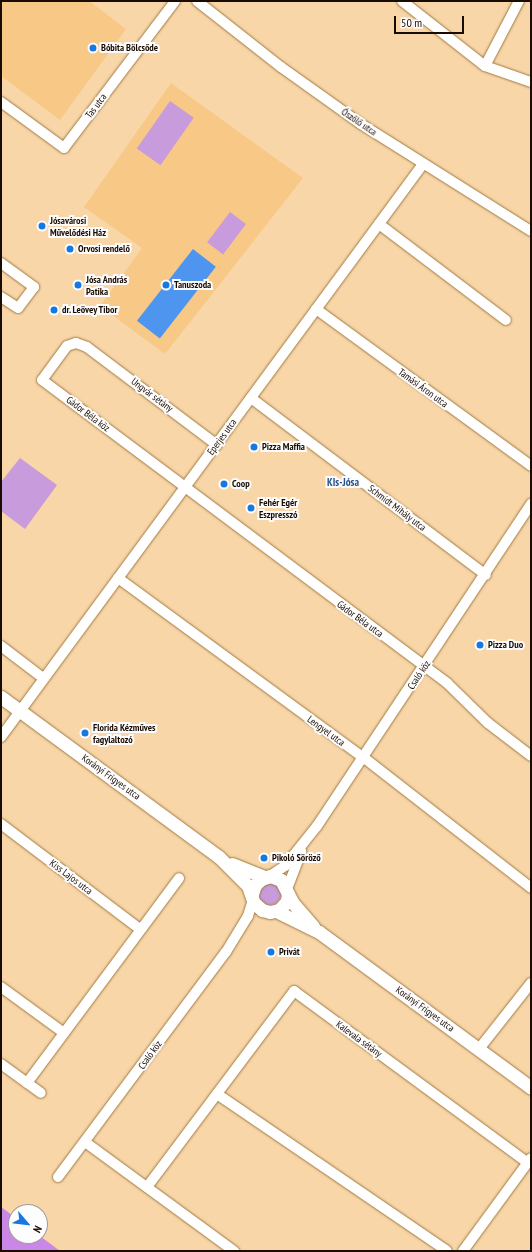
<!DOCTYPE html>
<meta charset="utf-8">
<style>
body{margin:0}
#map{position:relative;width:532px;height:1252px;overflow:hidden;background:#f8d6a8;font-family:"PT Sans Narrow",sans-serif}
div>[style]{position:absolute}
.built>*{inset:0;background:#f8c986}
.green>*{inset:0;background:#c89bdc;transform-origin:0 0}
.round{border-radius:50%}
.forest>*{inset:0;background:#cb87e8}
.water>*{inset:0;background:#4d95ee;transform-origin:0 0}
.roads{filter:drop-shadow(0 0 1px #a17a40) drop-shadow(0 0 1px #a17a40)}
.minor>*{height:10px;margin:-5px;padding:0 5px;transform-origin:5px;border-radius:5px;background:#fff}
.tertiary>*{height:13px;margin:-6.5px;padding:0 6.5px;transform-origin:6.5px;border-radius:6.5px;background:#fff}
.dots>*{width:11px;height:11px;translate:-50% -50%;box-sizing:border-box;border:2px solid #fdfdfd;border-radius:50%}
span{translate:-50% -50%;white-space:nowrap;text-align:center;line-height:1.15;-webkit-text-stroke:4px #fdfdfd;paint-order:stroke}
.poi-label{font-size:10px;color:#1a0b00;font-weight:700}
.left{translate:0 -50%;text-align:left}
.street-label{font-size:10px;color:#1a0b00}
.neighbourhood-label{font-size:11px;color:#285287;font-weight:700}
.frame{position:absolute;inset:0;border:2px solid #1a0b00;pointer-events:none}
.north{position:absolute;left:8px;top:1204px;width:40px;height:40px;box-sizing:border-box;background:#fdfdfd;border:1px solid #a29c98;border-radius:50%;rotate:118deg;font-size:11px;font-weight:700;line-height:16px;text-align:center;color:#1a0b00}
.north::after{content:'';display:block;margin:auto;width:14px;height:18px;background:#1878e1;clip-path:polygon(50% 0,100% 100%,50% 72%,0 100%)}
.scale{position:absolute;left:394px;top:16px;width:70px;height:18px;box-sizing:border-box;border:2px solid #1a0b00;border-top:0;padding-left:5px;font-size:12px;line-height:14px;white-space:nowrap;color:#1a0b00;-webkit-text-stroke:3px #fdfdfd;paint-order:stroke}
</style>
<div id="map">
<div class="built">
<i style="clip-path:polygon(1px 1px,89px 1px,126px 29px,60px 120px,1px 76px)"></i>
<i style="clip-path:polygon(171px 83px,303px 178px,165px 354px,100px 306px,142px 248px,84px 207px)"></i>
</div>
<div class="green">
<i style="left:170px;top:101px;width:29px;height:58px;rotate:35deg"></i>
<i style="left:230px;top:212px;width:20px;height:38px;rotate:37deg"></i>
<i style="clip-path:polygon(20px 458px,57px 485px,25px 529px,1px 511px,1px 482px)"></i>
<i class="round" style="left:259px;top:883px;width:22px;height:22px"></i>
</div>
<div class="forest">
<i style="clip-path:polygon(1px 1207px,16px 1218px,16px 1236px,40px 1236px,60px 1251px,1px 1251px)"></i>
</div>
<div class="water">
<i style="left:193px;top:249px;width:29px;height:91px;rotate:38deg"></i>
</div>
<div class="roads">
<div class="minor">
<i style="left:197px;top:1px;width:107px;rotate:38.2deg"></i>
<i style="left:281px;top:67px;width:98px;rotate:35.5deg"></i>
<i style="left:361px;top:124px;width:201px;rotate:32.2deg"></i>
<i style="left:402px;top:1px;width:105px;rotate:38.1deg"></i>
<i style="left:485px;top:66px;width:49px;rotate:19.2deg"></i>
<i style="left:485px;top:66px;width:73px;rotate:-62.4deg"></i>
<i style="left:1px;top:102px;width:78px;rotate:36.1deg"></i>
<i style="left:64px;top:148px;width:184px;rotate:-52.9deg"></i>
<i style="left:379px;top:224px;width:159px;rotate:37.1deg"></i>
<i style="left:1px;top:263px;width:41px;rotate:36deg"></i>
<i style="left:34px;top:287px;width:26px;rotate:127deg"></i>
<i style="left:18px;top:308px;width:20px;rotate:-147deg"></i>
<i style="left:316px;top:309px;width:266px;rotate:36.1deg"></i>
<i style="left:251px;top:398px;width:294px;rotate:37deg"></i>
<i style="left:217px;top:445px;width:163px;rotate:-143deg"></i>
<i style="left:87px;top:347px;width:12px;rotate:-160deg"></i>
<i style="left:76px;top:343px;width:9px;rotate:162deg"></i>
<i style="left:67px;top:346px;width:42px;rotate:126.3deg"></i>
<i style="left:42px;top:380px;width:506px;rotate:36.8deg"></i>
<i style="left:447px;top:683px;width:57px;rotate:44.3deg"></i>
<i style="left:488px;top:723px;width:54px;rotate:37.5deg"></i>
<i style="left:118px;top:578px;width:303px;rotate:36.2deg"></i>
<i style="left:363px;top:757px;width:213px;rotate:37.9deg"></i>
<i style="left:1px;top:646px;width:53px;rotate:37.3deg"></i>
<i style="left:1px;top:737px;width:712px;rotate:-53.63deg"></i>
<i style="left:1px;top:824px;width:174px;rotate:37.1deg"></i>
<i style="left:270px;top:876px;width:18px;rotate:-34deg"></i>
<i style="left:285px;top:866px;width:51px;rotate:-51.3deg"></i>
<i style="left:317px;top:826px;width:387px;rotate:-56.4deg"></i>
<i style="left:287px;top:889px;width:40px;rotate:-69deg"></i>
<i style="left:1px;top:987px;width:78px;rotate:36.1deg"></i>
<i style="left:479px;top:1049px;width:84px;rotate:-51.8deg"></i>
<i style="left:1px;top:1064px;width:49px;rotate:35.9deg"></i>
<i style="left:27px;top:1083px;width:255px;rotate:-53.4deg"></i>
<i style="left:217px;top:1094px;width:278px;rotate:34.3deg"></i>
<i style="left:85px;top:1142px;width:185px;rotate:36.2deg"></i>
<i style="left:58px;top:1177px;width:281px;rotate:-53.3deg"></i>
<i style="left:226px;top:952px;width:42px;rotate:-58.6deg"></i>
<i style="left:248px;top:916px;width:17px;rotate:-73deg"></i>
<i style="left:147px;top:1187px;width:245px;rotate:-53.1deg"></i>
<i style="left:294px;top:991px;width:290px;rotate:36.3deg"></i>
<i style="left:463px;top:1251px;width:115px;rotate:-53.8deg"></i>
</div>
<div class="tertiary">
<i style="left:1px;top:697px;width:270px;rotate:36.3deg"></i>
<i style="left:219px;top:857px;width:41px;rotate:45deg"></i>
<i style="left:248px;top:886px;width:18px;rotate:71deg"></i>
<i style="left:254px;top:903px;width:11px;rotate:41deg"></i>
<i style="left:262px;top:910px;width:8px;rotate:14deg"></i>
<i style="left:270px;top:912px;width:9px;rotate:-13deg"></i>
<i style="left:279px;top:910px;width:12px;rotate:-48deg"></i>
<i style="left:287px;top:901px;width:7px;rotate:-82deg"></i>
<i style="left:232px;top:864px;width:35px;rotate:22deg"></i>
<i style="left:252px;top:894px;width:9px;rotate:-72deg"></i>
<i style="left:255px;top:885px;width:8px;rotate:-45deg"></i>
<i style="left:261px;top:879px;width:9px;rotate:-18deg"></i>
<i style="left:270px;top:876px;width:12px;rotate:20deg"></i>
<i style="left:281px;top:880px;width:25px;rotate:63deg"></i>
<i style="left:292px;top:902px;width:32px;rotate:49deg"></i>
<i style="left:276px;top:911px;width:48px;rotate:26deg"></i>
<i style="left:319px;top:932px;width:263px;rotate:36.3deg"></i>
</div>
</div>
<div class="dots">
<i style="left:93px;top:48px;background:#1878e1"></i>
<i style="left:42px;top:226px;background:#1878e1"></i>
<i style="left:70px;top:249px;background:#1878e1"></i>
<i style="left:78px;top:285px;background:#1878e1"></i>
<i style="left:166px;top:285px;background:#1878e1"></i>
<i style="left:54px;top:310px;background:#1878e1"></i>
<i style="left:254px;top:447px;background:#1878e1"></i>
<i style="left:224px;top:484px;background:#1878e1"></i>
<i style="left:251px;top:508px;background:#1878e1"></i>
<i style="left:480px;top:645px;background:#1878e1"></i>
<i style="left:85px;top:733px;background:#1878e1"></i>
<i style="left:264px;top:858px;background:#1878e1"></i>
<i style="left:271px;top:952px;background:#1878e1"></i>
</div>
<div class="poi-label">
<span class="left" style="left:101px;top:48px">Bóbita Bölcsőde</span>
<span class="left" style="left:50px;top:226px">Jósavárosi<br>Művelődési Ház</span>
<span class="left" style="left:78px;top:249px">Orvosi rendelő</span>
<span class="left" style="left:86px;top:285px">Jósa András<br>Patika</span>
<span class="left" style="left:174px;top:285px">Tanuszoda</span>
<span class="left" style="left:62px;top:310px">dr. Leövey Tibor</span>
<span class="left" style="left:262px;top:447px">Pizza Maffia</span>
<span class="left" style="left:232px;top:484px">Coop</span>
<span class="left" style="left:259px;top:508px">Fehér Egér<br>Eszpresszó</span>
<span class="left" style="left:488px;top:645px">Pizza Duo</span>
<span class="left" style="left:93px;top:733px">Florida Kézműves<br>fagylaltozó</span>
<span class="left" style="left:272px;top:858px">Pikoló Söröző</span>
<span class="left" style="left:279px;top:952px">Privát</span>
</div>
<div class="street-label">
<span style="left:96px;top:106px;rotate:-53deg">Tas utca</span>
<span style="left:359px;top:122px;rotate:34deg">Ószőlő utca</span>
<span style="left:423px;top:388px;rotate:36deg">Tamási Áron utca</span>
<span style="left:152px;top:395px;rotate:37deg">Ungvár sétány</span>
<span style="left:88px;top:414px;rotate:37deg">Gádor Béla köz</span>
<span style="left:222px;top:437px;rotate:-54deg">Eperjes utca</span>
<span style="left:397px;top:508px;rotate:37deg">Schmidt Mihály utca</span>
<span style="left:360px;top:619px;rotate:36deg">Gádor Béla utca</span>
<span style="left:419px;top:675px;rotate:-56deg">Csaló köz</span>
<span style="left:326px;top:731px;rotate:36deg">Lengyel utca</span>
<span style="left:111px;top:777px;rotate:36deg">Korányi Frigyes utca</span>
<span style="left:71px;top:877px;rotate:37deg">Kiss Lajos utca</span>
<span style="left:425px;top:1009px;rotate:36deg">Korányi Frigyes utca</span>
<span style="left:359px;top:1039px;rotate:36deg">Kalevala sétány</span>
<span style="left:150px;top:1055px;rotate:-54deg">Csaló köz</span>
</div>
<div class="neighbourhood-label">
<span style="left:343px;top:482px">KIs-Jósa</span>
</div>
<div class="frame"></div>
<div class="north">N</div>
<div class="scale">50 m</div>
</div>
